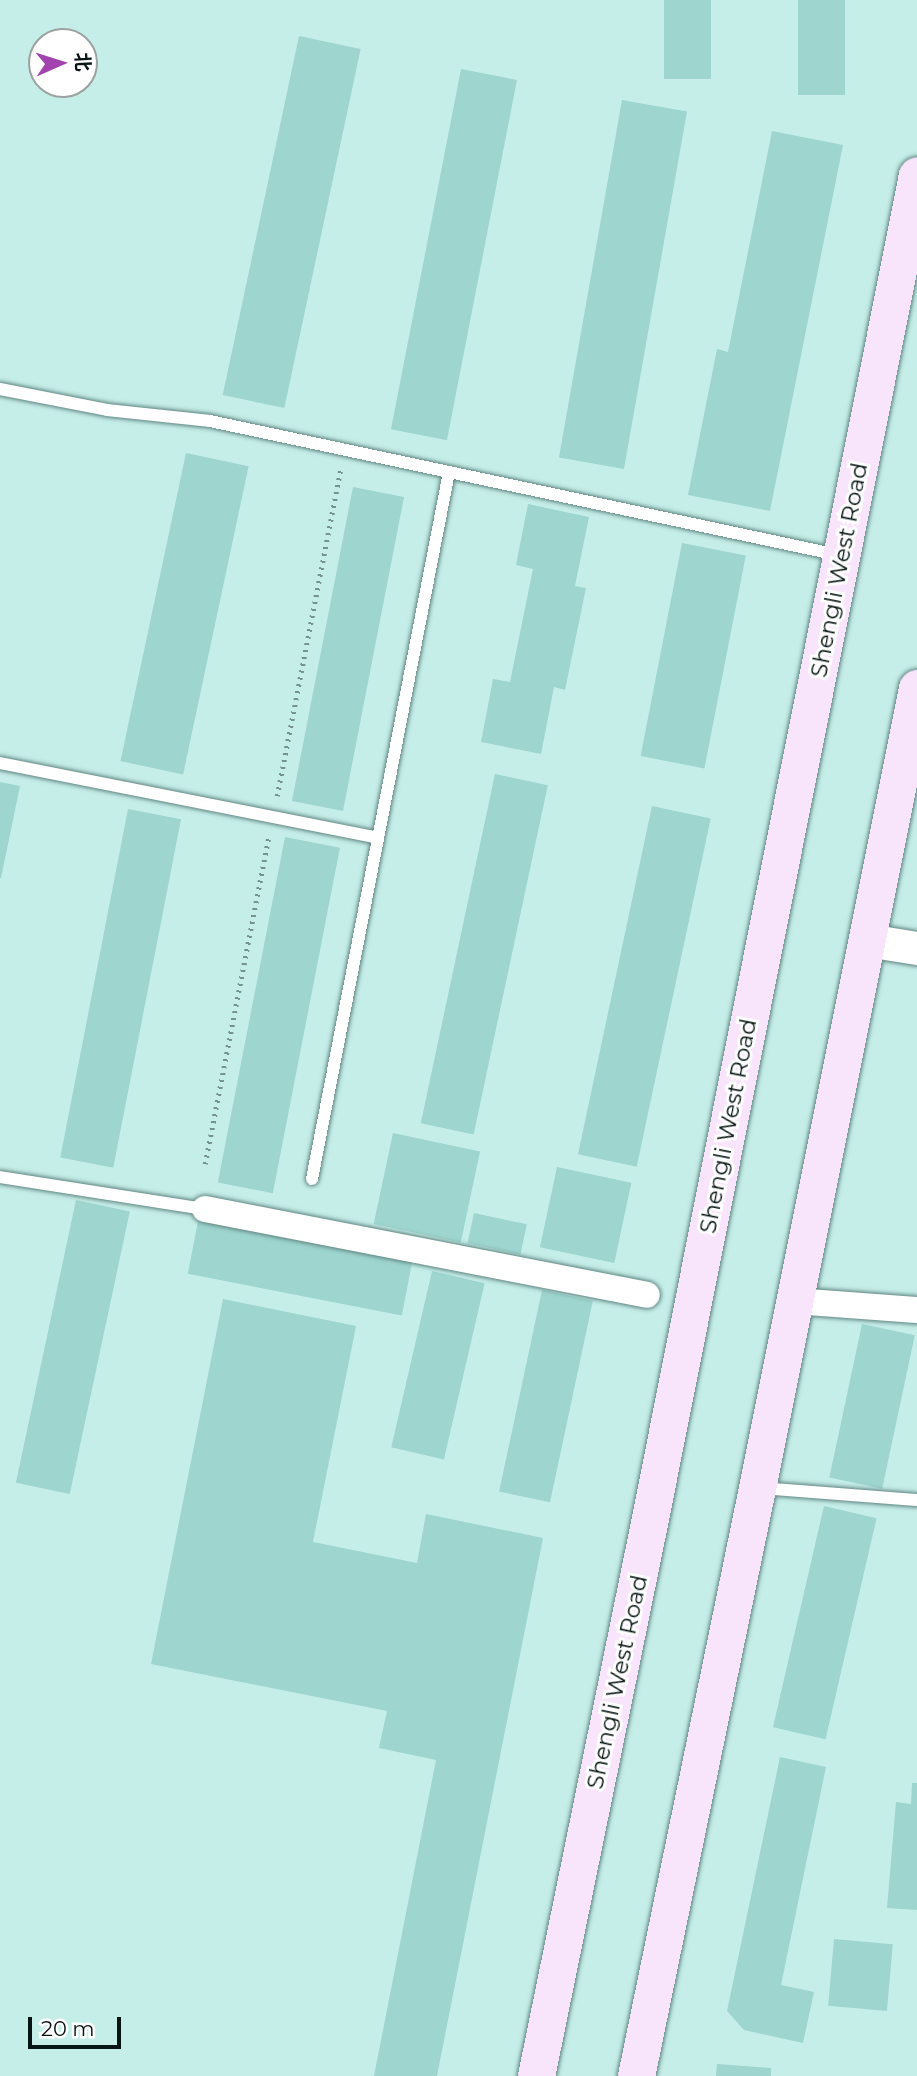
<!DOCTYPE html>
<meta charset="utf-8">
<style>
body{margin:0}
#map{position:relative;width:917px;height:2076px;overflow:hidden;background:#c6eee9;font-family:Montserrat,"Noto Sans SC",sans-serif}
div>[style]{position:absolute}
.building>*{inset:0;background:#9ed5cf;transform-origin:0 0}
.path>*{height:4.5px;margin-top:-2.25px;transform-origin:0;background:repeating-linear-gradient(90deg,#75928e 0 2px,transparent 0 7px)}
.roads{filter:drop-shadow(0 0 2px #618682) drop-shadow(0 0 2px #618682)}
.service>*{height:12px;margin:-6px;padding:0 6px;transform-origin:6px;border-radius:6px;background:#fff}
.minor>*{height:26px;margin:-13px;padding:0 13px;transform-origin:13px;border-radius:13px;background:#fff}
.tertiary>*{height:33px;margin:-16.5px;padding:0 16.5px;transform-origin:16.5px;border-radius:16.5px;background:#fff}
.secondary>*{height:37px;margin:-18.5px;padding:0 18.5px;transform-origin:18.5px;border-radius:18.5px;background:#f9e5fb}
span{translate:-50% -50%;white-space:nowrap;text-align:center;line-height:1.15;-webkit-text-stroke:6px #fff;paint-order:stroke}
.street-label{font-size:23px;color:#071614}
.north{position:absolute;left:28px;top:28px;width:70px;height:70px;box-sizing:border-box;background:#fff;border:2px solid #9ca2a1;border-radius:50%;rotate:87deg;font-size:19px;font-weight:700;line-height:28px;text-align:center;color:#071614}
.north::after{content:'';display:block;margin:auto;width:24px;height:32px;background:#a244ad;clip-path:polygon(50% 0,100% 100%,50% 72%,0 100%)}
.scale{position:absolute;left:28px;top:2017px;width:93px;height:32px;box-sizing:border-box;border:4px solid #071614;border-top:0;padding-left:9px;font-size:21px;line-height:24px;white-space:nowrap;color:#071614;-webkit-text-stroke:5px #fff;paint-order:stroke}
</style>
<div id="map">
<div class="building">
<i style="left:664px;top:0;width:47px;height:79px"></i>
<i style="left:798px;top:0;width:47px;height:95px"></i>
<i style="left:299px;top:36px;width:63px;height:367px;rotate:12deg"></i>
<i style="left:461px;top:69px;width:57px;height:367px;rotate:11deg"></i>
<i style="left:622px;top:100px;width:66px;height:363px;rotate:10deg"></i>
<i style="clip-path:polygon(772px 131px,843px 145px,770px 511px,688px 495px,717px 349px,728px 352px)"></i>
<i style="left:186px;top:453px;width:64px;height:315px;rotate:12deg"></i>
<i style="left:353px;top:487px;width:52px;height:320px;rotate:11deg"></i>
<i style="clip-path:polygon(528px 504px,589px 517px,575px 586px,586px 588px,565px 690px,554px 687px,541px 754px,481px 742px,493px 679px,510px 682px,533px 569px,516px 565px)"></i>
<i style="left:682px;top:543px;width:65px;height:217px;rotate:11deg"></i>
<i style="left:495px;top:774px;width:54px;height:357px;rotate:12deg"></i>
<i style="clip-path:polygon(0 782px,20px 786px,1px 878px,0 878px)"></i>
<i style="left:652px;top:806px;width:60px;height:356px;rotate:12deg"></i>
<i style="left:128px;top:809px;width:54px;height:355px;rotate:11deg"></i>
<i style="left:285px;top:837px;width:56px;height:352px;rotate:11deg"></i>
<i style="left:393px;top:1133px;width:89px;height:93px;rotate:12deg"></i>
<i style="left:557px;top:1167px;width:76px;height:82px;rotate:12deg"></i>
<i style="left:76px;top:1200px;width:55px;height:289px;rotate:12deg"></i>
<i style="left:200px;top:1211px;width:218px;height:64px;rotate:11deg"></i>
<i style="left:474px;top:1213px;width:54px;height:31px;rotate:12deg"></i>
<i style="left:432px;top:1271px;width:54px;height:181px;rotate:13deg"></i>
<i style="left:542px;top:1290px;width:52px;height:206px;rotate:12deg"></i>
<i style="clip-path:polygon(223px 1299px,356px 1326px,313px 1542px,417px 1563px,426px 1514px,543px 1538px,437px 2076px,374px 2076px,436px 1760px,379px 1748px,387px 1711px,151px 1664px)"></i>
<i style="left:862px;top:1324px;width:54px;height:157px;rotate:12deg"></i>
<i style="left:824px;top:1506px;width:54px;height:227px;rotate:13deg"></i>
<i style="clip-path:polygon(780px 1757px,826px 1767px,781px 1985px,814px 1992px,803px 2043px,744px 2030px,727px 2011px)"></i>
<i style="clip-path:polygon(912px 1783px,917px 1783px,917px 1910px,887px 1908px,896px 1802px,911px 1804px)"></i>
<i style="left:834px;top:1939px;width:59px;height:67px;rotate:5deg"></i>
<i style="clip-path:polygon(717px 2064px,771px 2068px,771px 2076px,716px 2076px)"></i>
</div>
<div class="path">
<i style="left:277px;top:796px;width:334px;rotate:-79deg"></i>
<i style="left:205px;top:1164px;width:334px;rotate:-79deg"></i>
</div>
<div class="roads">
<div class="service">
<i style="left:0;top:389px;width:109px;rotate:11.1deg"></i>
<i style="left:107px;top:410px;width:104px;rotate:6.1deg"></i>
<i style="left:210px;top:421px;width:642px;rotate:12.04deg"></i>
<i style="left:0;top:763px;width:385px;rotate:11.2deg"></i>
<i style="left:0;top:1177px;width:207px;rotate:8.9deg"></i>
<i style="left:312px;top:1179px;width:720px;rotate:-79.03deg"></i>
<i style="left:760px;top:1488px;width:157px;rotate:4.4deg"></i>
</div>
<div class="minor">
<i style="left:205px;top:1209px;width:450px;rotate:11deg"></i>
<i style="left:794px;top:1301px;width:123px;rotate:4.2deg"></i>
</div>
<div class="tertiary">
<i style="left:867px;top:940px;width:51px;rotate:9.1deg"></i>
</div>
<div class="secondary">
<i style="left:536px;top:2076px;width:564px;rotate:-78.45deg"></i>
<i style="left:649px;top:1523px;width:1374px;rotate:-78.76deg"></i>
<i style="left:636px;top:2076px;width:600px;rotate:-78.37deg"></i>
<i style="left:757px;top:1488px;width:816px;rotate:-78.69deg"></i>
</div>
</div>
<div class="street-label">
<span style="left:839px;top:570px;rotate:-79deg">Shengli West Road</span>
<span style="left:728px;top:1126px;rotate:-79deg">Shengli West Road</span>
<span style="left:617px;top:1682px;rotate:-78deg">Shengli West Road</span>
</div>
<div class="north">北</div>
<div class="scale">20 m</div>
</div>
